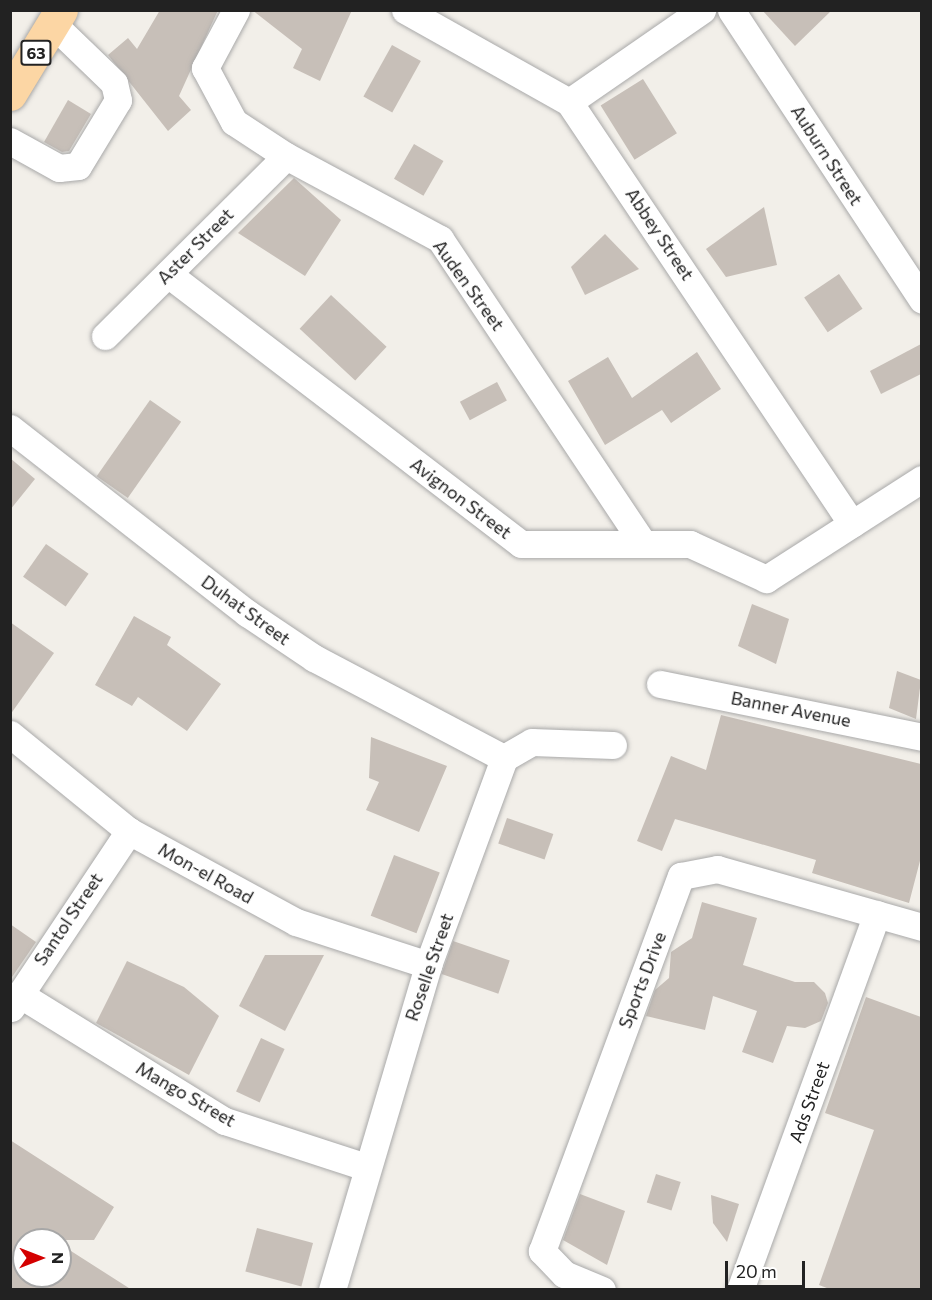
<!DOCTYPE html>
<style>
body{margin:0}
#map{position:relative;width:932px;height:1300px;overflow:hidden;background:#f2efe9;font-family:Commissioner,sans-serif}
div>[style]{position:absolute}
.building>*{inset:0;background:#c7bfb8;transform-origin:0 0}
.roads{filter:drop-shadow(0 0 2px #a9a9a9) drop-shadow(0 0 2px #a9a9a9)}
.minor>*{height:27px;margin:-13.5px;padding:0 13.5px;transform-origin:13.5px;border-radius:13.5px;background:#fff}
.major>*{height:33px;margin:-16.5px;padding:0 16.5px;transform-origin:16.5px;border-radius:16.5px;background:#fcd6a4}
span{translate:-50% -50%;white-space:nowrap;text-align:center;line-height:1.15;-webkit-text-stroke:4.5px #fff;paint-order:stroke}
.shield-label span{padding:2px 4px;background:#fff;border:2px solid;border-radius:4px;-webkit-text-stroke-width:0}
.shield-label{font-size:16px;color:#222;font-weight:700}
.street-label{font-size:18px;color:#222}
.frame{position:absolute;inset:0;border:12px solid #222;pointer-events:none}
.north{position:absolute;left:12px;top:1228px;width:60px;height:60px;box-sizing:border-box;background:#fff;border:2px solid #a7a7a7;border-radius:50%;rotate:90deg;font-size:16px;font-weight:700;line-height:24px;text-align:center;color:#222}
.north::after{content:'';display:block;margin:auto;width:21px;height:27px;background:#d40000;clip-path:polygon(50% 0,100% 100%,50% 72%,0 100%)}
.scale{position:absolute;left:725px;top:1261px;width:80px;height:27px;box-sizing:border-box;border:3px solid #222;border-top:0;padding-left:8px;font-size:18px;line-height:21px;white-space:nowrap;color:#222;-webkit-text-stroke:4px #fff;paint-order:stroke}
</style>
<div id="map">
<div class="building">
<i style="clip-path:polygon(160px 10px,218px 10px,179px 96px,191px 110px,168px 131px,108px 55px,128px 38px,137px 49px)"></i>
<i style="clip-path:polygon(252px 10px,352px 10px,320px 81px,293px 68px,302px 49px)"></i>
<i style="clip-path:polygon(762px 10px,832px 10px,795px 46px)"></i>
<i style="left:392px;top:45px;width:33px;height:59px;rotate:29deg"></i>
<i style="left:643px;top:79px;width:64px;height:50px;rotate:58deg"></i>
<i style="clip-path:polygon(68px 100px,91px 114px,69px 151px,62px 152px,44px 142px)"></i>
<i style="left:414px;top:144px;width:34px;height:40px;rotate:30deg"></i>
<i style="clip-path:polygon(294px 178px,341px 220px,305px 276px,238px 233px)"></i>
<i style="clip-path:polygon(764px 207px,777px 265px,726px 277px,706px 249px)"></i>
<i style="clip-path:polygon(605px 234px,639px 269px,585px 295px,571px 267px)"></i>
<i style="left:839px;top:274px;width:42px;height:42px;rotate:56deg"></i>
<i style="left:331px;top:295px;width:76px;height:46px;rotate:43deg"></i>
<i style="clip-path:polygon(921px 344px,921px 374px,881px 394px,870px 371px)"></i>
<i style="clip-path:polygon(697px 352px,721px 389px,671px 423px,662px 410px,605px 445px,568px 381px,608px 357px,632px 398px)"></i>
<i style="left:497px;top:382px;width:21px;height:42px;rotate:62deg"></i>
<i style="left:150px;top:400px;width:38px;height:93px;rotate:35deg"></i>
<i style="clip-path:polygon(10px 458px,35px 479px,10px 510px)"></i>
<i style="left:46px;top:544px;width:52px;height:40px;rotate:35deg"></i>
<i style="clip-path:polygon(752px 604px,789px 619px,776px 664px,738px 646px)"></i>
<i style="clip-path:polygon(134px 616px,171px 637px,167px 645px,221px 684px,187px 731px,138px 697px,132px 706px,95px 685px)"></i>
<i style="clip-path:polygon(10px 622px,54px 653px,10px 715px)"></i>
<i style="clip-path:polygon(897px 671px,921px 680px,916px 719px,889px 708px)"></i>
<i style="clip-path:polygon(721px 715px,921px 764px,921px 857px,909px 903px,812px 873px,816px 860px,675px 819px,662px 851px,637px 841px,671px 756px,706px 770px)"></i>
<i style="clip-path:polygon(371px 737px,447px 766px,419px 832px,366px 810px,379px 782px,369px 778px)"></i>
<i style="left:507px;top:818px;width:49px;height:27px;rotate:19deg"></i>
<i style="left:394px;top:855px;width:49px;height:65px;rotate:21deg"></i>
<i style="clip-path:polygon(702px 902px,757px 918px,743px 965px,795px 982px,814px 982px,825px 993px,828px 1003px,821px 1021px,805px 1028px,787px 1026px,773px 1063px,742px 1052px,757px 1011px,713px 996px,705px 1030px,646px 1016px,655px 990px,669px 978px,671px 952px,692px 938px)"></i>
<i style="clip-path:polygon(10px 924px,36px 942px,10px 980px)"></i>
<i style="left:453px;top:941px;width:60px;height:35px;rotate:19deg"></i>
<i style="clip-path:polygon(265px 955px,324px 955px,285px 1031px,239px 1006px)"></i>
<i style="clip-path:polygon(127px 961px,184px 987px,219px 1016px,189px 1075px,96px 1023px)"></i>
<i style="clip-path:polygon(866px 997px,921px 1017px,921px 1290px,832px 1290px,819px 1285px,874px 1130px,825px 1113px)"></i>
<i style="left:261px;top:1038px;width:26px;height:59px;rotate:25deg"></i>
<i style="clip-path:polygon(10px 1140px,114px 1207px,94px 1240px,24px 1240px,24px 1276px,60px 1276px,60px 1244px,132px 1290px,10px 1290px)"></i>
<i style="left:656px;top:1174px;width:26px;height:30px;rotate:18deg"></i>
<i style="clip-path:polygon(580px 1194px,625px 1211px,607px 1265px,563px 1240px)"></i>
<i style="clip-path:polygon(711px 1195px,739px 1204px,727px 1242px,713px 1223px)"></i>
<i style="left:257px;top:1228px;width:58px;height:45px;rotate:15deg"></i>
</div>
<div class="roads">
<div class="minor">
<i style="left:236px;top:10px;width:66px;rotate:118.1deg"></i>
<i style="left:205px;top:68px;width:61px;rotate:61.8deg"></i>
<i style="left:234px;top:122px;width:62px;rotate:33.2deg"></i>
<i style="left:286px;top:156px;width:175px;rotate:28.3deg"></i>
<i style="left:440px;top:239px;width:364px;rotate:56.3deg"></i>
<i style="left:405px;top:10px;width:188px;rotate:29.3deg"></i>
<i style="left:569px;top:102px;width:508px;rotate:56.15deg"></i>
<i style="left:731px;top:10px;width:347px;rotate:56.6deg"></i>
<i style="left:569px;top:102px;width:162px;rotate:-34.7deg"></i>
<i style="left:10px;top:141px;width:56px;rotate:28.9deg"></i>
<i style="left:59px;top:168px;width:19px;rotate:-6deg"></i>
<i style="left:78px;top:166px;width:77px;rotate:-58.8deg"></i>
<i style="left:118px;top:100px;width:17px;rotate:-103deg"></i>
<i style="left:114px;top:83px;width:85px;rotate:-136deg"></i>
<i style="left:168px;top:274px;width:444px;rotate:37.4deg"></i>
<i style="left:521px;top:544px;width:169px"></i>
<i style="left:690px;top:544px;width:84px;rotate:24.7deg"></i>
<i style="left:766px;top:579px;width:185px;rotate:-32.7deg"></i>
<i style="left:105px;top:336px;width:255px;rotate:-44.8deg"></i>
<i style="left:10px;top:428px;width:301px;rotate:38deg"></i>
<i style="left:247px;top:613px;width:81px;rotate:33.9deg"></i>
<i style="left:314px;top:658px;width:215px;rotate:27.8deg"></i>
<i style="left:660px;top:684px;width:267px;rotate:11.4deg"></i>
<i style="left:10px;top:734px;width:154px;rotate:39.2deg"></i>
<i style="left:129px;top:831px;width:190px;rotate:28.6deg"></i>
<i style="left:296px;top:922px;width:139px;rotate:18deg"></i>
<i style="left:19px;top:994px;width:242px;rotate:31.7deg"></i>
<i style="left:225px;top:1121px;width:148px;rotate:18.1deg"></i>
<i style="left:11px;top:1008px;width:213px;rotate:-56.3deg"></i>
<i style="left:332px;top:1290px;width:339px;rotate:-73.5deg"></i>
<i style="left:428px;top:965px;width:221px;rotate:-69.8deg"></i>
<i style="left:504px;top:758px;width:32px;rotate:-30deg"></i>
<i style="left:532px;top:742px;width:81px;rotate:2.1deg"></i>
<i style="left:602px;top:1290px;width:41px;rotate:-157.2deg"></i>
<i style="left:564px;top:1274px;width:32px;rotate:-134deg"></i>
<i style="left:542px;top:1251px;width:400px;rotate:-69.7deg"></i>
<i style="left:681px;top:876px;width:37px;rotate:-11deg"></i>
<i style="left:717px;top:869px;width:213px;rotate:15.8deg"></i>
<i style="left:740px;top:1290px;width:400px;rotate:-70deg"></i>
</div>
<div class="major">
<i style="left:10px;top:94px;width:98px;rotate:-58.7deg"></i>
</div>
</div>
<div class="shield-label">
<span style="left:36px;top:53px">63</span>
</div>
<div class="street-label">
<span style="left:827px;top:155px;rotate:57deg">Auburn Street</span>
<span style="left:660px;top:234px;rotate:56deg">Abbey Street</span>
<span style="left:195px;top:246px;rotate:-45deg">Aster Street</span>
<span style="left:469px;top:285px;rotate:54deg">Auden Street</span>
<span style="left:461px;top:498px;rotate:37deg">Avignon Street</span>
<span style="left:246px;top:610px;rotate:36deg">Duhat Street</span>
<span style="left:791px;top:709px;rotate:11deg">Banner Avenue</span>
<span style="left:206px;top:873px;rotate:29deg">Mon-el Road</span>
<span style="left:68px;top:919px;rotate:-56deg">Santol Street</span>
<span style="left:429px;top:967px;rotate:-71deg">Roselle Street</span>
<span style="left:642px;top:980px;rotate:-69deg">Sports Drive</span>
<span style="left:186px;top:1094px;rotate:30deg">Mango Street</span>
<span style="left:809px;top:1102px;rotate:-70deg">Ads Street</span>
</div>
<div class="frame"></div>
<div class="north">N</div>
<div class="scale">20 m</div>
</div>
